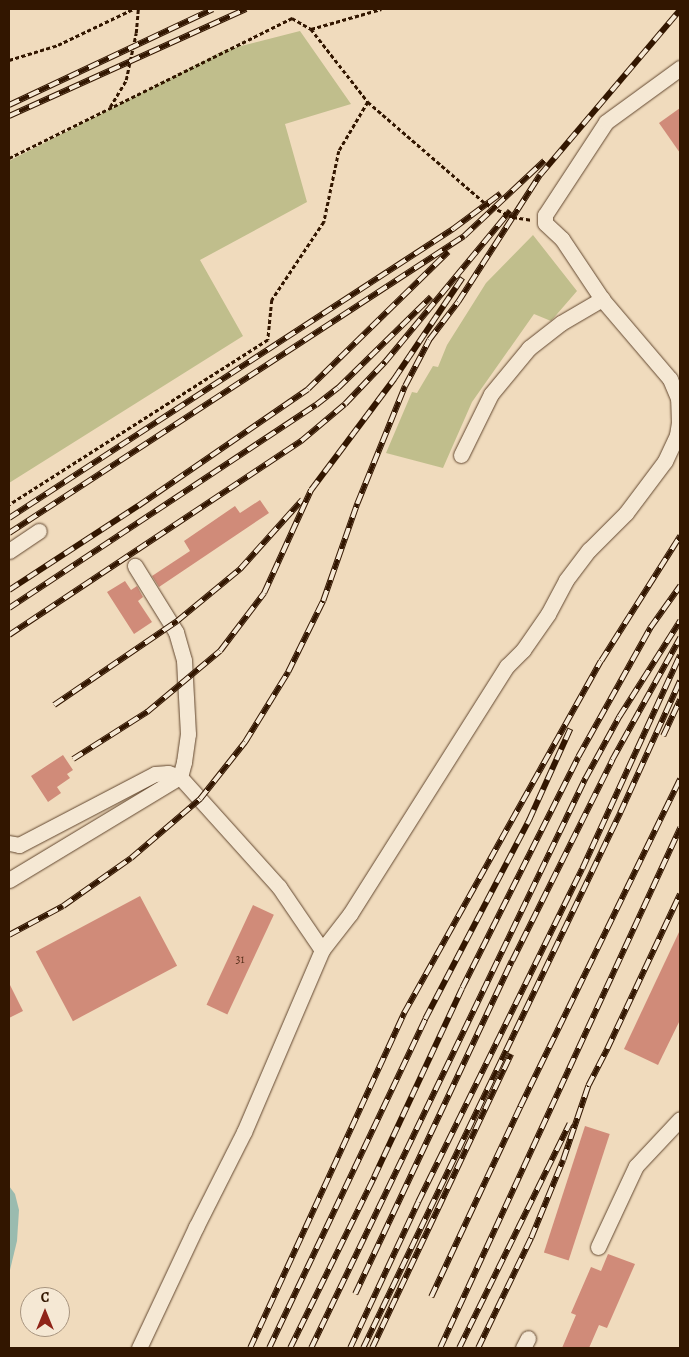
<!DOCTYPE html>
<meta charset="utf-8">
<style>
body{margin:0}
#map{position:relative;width:689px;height:1357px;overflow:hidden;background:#f0dbbd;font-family:Alegreya,serif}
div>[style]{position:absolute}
.green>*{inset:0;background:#c0be8c}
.water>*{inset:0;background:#9abbaf}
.building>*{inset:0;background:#d08b79;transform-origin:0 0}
.path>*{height:2.5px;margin-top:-1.25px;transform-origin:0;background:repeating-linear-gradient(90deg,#321600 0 4px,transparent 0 6.5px)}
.roads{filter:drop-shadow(0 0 1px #62472f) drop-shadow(0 0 1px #62472f)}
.minor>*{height:15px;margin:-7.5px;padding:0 7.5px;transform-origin:7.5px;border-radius:7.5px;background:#f5e8d4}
.rail>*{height:5.5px;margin-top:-2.75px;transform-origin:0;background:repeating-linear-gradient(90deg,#f5e8d4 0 11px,#321600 0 22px);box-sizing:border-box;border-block:1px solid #321600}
span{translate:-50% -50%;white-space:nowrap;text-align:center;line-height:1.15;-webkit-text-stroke:4px #f5e8d4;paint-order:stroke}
.number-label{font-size:12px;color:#5a331e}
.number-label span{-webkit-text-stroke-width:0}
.frame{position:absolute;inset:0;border:10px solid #321600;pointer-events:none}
.north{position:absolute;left:20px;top:1287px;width:50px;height:50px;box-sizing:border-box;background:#f5e8d4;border:1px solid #a7947f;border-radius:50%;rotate:0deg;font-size:14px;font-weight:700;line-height:20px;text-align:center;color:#321600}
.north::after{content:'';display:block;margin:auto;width:18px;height:22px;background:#8f2418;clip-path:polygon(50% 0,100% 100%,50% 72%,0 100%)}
</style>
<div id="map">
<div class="green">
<i style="clip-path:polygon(300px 31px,351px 104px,285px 124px,307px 202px,200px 260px,243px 336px,9px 483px,9px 161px,225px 50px)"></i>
<i style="clip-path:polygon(533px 235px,577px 291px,551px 321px,534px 314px,472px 402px,443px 468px,386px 453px,412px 392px,417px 393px,433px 366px,438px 367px,447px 345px,486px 283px)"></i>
</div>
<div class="water">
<i style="clip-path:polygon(9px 1186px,15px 1194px,19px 1210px,17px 1241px,9px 1274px)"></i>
</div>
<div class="building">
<i style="clip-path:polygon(680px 108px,680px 153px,659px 123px)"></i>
<i style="clip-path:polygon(260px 500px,269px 513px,159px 587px,152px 576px,190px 551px,184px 541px,235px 506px,240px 513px)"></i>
<i style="clip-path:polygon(125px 581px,131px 590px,137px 586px,143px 597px,138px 601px,152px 622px,134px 634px,107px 592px)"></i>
<i style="clip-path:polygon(63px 755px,73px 770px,67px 774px,70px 778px,57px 787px,61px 793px,48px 802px,31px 776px)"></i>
<i style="left:140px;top:896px;width:79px;height:118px;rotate:62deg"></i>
<i style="left:253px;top:905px;width:23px;height:110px;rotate:25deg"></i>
<i style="clip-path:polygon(680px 930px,680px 1020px,658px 1065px,624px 1049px)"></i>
<i style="clip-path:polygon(9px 983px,23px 1011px,9px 1018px)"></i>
<i style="left:585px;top:1126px;width:26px;height:133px;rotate:18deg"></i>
<i style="clip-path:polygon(608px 1254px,635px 1264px,607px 1328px,599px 1325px,589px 1348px,562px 1348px,576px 1315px,571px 1313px,591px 1267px,601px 1271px)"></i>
</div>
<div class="path">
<i style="left:311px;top:29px;width:73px;rotate:-15.9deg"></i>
<i style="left:9px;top:60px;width:51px;rotate:-17deg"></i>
<i style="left:58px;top:45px;width:83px;rotate:-25.6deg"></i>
<i style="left:368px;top:102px;width:156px;rotate:40.8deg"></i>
<i style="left:486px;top:204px;width:30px;rotate:26deg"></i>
<i style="left:513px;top:217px;width:18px;rotate:9deg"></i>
<i style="left:110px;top:107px;width:31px;rotate:-59deg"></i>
<i style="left:126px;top:80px;width:48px;rotate:-78deg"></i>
<i style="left:136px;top:33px;width:24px;rotate:-85deg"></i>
<i style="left:9px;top:158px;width:316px;rotate:-26.3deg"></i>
<i style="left:292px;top:18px;width:22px;rotate:30deg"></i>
<i style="left:311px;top:29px;width:93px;rotate:52deg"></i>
<i style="left:368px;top:102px;width:57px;rotate:120.6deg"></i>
<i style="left:339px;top:151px;width:73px;rotate:101.9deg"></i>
<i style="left:324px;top:222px;width:94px;rotate:123.7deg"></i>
<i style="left:272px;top:300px;width:40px;rotate:95.7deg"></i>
<i style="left:268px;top:340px;width:307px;rotate:147.5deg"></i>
</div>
<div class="roads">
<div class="minor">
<i style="left:461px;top:455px;width:68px;rotate:-63.8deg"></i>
<i style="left:491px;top:394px;width:60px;rotate:-50.4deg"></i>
<i style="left:529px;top:348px;width:41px;rotate:-38deg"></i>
<i style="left:561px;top:323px;width:48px;rotate:-30.3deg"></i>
<i style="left:9px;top:551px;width:36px;rotate:-34deg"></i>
<i style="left:9px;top:843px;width:10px;rotate:11deg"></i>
<i style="left:19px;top:845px;width:153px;rotate:-27.6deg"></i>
<i style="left:155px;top:774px;width:13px;rotate:-4deg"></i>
<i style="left:168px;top:773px;width:13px;rotate:18deg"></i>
<i style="left:180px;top:777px;width:148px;rotate:48deg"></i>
<i style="left:279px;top:887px;width:76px;rotate:55.7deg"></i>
<i style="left:9px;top:880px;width:200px;rotate:-31.1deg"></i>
<i style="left:180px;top:777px;width:16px;rotate:-75deg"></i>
<i style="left:184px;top:762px;width:28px;rotate:-82deg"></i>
<i style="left:188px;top:734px;width:74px;rotate:-93.1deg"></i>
<i style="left:184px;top:660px;width:29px;rotate:-106deg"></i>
<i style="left:176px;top:632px;width:78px;rotate:-121.8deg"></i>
<i style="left:598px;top:1247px;width:89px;rotate:-64.9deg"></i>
<i style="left:636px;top:1166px;width:64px;rotate:-46.9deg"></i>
<i style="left:139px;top:1348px;width:134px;rotate:-64.8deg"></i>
<i style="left:196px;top:1227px;width:106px;rotate:-63.2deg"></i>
<i style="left:244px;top:1132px;width:198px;rotate:-66.8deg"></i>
<i style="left:322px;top:950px;width:46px;rotate:-52.1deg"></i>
<i style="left:350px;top:914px;width:294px;rotate:-57.7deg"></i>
<i style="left:507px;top:666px;width:23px;rotate:-45deg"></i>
<i style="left:523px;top:650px;width:44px;rotate:-55.2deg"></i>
<i style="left:548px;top:614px;width:38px;rotate:-62deg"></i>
<i style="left:566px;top:580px;width:38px;rotate:-53deg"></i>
<i style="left:589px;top:550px;width:52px;rotate:-45deg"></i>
<i style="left:626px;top:513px;width:65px;rotate:-53.1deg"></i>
<i style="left:665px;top:461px;width:29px;rotate:-65deg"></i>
<i style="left:677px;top:435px;width:12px;rotate:-81deg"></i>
<i style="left:679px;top:423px;width:25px;rotate:-92deg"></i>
<i style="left:678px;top:398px;width:21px;rotate:-113deg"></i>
<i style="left:670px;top:379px;width:105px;rotate:-130.4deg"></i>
<i style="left:602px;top:299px;width:72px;rotate:-123.7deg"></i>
<i style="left:562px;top:239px;width:23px;rotate:-137deg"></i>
<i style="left:545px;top:223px;width:8px;rotate:-90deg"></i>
<i style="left:545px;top:215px;width:111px;rotate:-56.7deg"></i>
<i style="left:606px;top:122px;width:92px;rotate:-36.1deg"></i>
<i style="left:523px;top:1348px;width:11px;rotate:-63deg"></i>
</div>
</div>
<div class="rail">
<i style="left:9px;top:105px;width:225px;rotate:-25.2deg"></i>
<i style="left:9px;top:116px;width:260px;rotate:-24.3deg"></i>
<i style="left:9px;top:518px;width:530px;rotate:-33.06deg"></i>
<i style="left:453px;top:229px;width:59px;rotate:-36.7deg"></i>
<i style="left:9px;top:533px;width:543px;rotate:-33.13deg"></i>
<i style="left:464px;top:236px;width:110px;rotate:-43.2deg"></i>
<i style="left:9px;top:590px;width:154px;rotate:-33.1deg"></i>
<i style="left:138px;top:506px;width:206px;rotate:-34.5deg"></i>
<i style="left:308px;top:389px;width:196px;rotate:-44.4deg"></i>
<i style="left:9px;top:608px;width:368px;rotate:-33.5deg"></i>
<i style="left:316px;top:405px;width:28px;rotate:-38deg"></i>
<i style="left:338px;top:388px;width:130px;rotate:-44.4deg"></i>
<i style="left:9px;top:635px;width:351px;rotate:-33.6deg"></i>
<i style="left:301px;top:441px;width:57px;rotate:-40.1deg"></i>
<i style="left:345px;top:404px;width:58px;rotate:-46.4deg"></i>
<i style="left:385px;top:362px;width:196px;rotate:-50.4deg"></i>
<i style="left:54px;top:705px;width:149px;rotate:-34.3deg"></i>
<i style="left:177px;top:621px;width:82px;rotate:-39.5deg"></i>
<i style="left:240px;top:569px;width:93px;rotate:-48.1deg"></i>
<i style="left:663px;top:736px;width:40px;rotate:-65deg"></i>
<i style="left:73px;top:759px;width:88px;rotate:-32.4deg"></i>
<i style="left:147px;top:712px;width:95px;rotate:-39.9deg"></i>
<i style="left:220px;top:651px;width:73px;rotate:-52.8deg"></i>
<i style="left:264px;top:593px;width:113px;rotate:-65.5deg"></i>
<i style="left:311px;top:490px;width:139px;rotate:-53.2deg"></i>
<i style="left:394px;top:379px;width:122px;rotate:-56deg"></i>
<i style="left:9px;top:935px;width:61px;rotate:-28.2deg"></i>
<i style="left:63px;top:906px;width:83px;rotate:-35.2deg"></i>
<i style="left:131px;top:858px;width:91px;rotate:-40.5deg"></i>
<i style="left:200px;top:799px;width:73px;rotate:-51.7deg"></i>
<i style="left:245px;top:742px;width:82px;rotate:-58.4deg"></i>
<i style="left:288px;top:672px;width:79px;rotate:-63.8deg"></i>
<i style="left:323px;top:601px;width:103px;rotate:-70.7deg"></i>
<i style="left:357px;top:504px;width:127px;rotate:-67.9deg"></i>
<i style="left:405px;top:386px;width:52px;rotate:-62.4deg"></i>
<i style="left:429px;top:340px;width:48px;rotate:-52.7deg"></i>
<i style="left:458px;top:302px;width:151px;rotate:-57.2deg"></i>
<i style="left:540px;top:175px;width:216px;rotate:-49.7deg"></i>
<i style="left:355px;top:1294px;width:368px;rotate:-64.8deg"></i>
<i style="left:512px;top:961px;width:225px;rotate:-63.5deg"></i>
<i style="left:612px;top:760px;width:140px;rotate:-60.9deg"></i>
<i style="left:431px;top:1297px;width:210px;rotate:-64.9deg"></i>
<i style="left:520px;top:1107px;width:365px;rotate:-64deg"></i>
<i style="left:250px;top:1348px;width:369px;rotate:-65.3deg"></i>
<i style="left:404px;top:1013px;width:403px;rotate:-60.8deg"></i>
<i style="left:601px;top:661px;width:148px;rotate:-57.7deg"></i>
<i style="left:269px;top:1348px;width:364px;rotate:-64.6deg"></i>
<i style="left:425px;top:1019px;width:225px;rotate:-62.4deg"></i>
<i style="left:529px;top:820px;width:100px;rotate:-65.7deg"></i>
<i style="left:290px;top:1348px;width:191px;rotate:-63.8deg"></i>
<i style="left:374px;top:1177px;width:208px;rotate:-65deg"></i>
<i style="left:462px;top:988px;width:258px;rotate:-63.3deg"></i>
<i style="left:578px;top:757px;width:148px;rotate:-60.8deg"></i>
<i style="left:650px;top:628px;width:52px;rotate:-54.5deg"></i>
<i style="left:311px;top:1348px;width:632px;rotate:-64.29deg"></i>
<i style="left:585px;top:779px;width:71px;rotate:-61.3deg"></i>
<i style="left:619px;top:717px;width:114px;rotate:-57.6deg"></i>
<i style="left:350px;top:1348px;width:161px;rotate:-65deg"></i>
<i style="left:418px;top:1202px;width:371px;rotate:-63.8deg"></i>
<i style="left:582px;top:869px;width:235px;rotate:-65.4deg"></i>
<i style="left:363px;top:1348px;width:594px;rotate:-64.34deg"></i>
<i style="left:620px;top:813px;width:145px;rotate:-65.6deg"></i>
<i style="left:372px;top:1348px;width:325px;rotate:-64.7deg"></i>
<i style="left:440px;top:1348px;width:573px;rotate:-65.22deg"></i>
<i style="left:459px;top:1348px;width:250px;rotate:-63.8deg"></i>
<i style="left:478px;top:1348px;width:122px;rotate:-64.3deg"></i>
<i style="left:531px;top:1238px;width:84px;rotate:-67.7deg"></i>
<i style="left:563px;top:1160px;width:78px;rotate:-71.3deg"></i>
<i style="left:588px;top:1086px;width:42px;rotate:-62.8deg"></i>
<i style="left:607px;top:1049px;width:171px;rotate:-64.8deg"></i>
</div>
<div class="number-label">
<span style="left:240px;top:960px">31</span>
</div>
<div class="frame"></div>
<div class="north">С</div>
</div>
